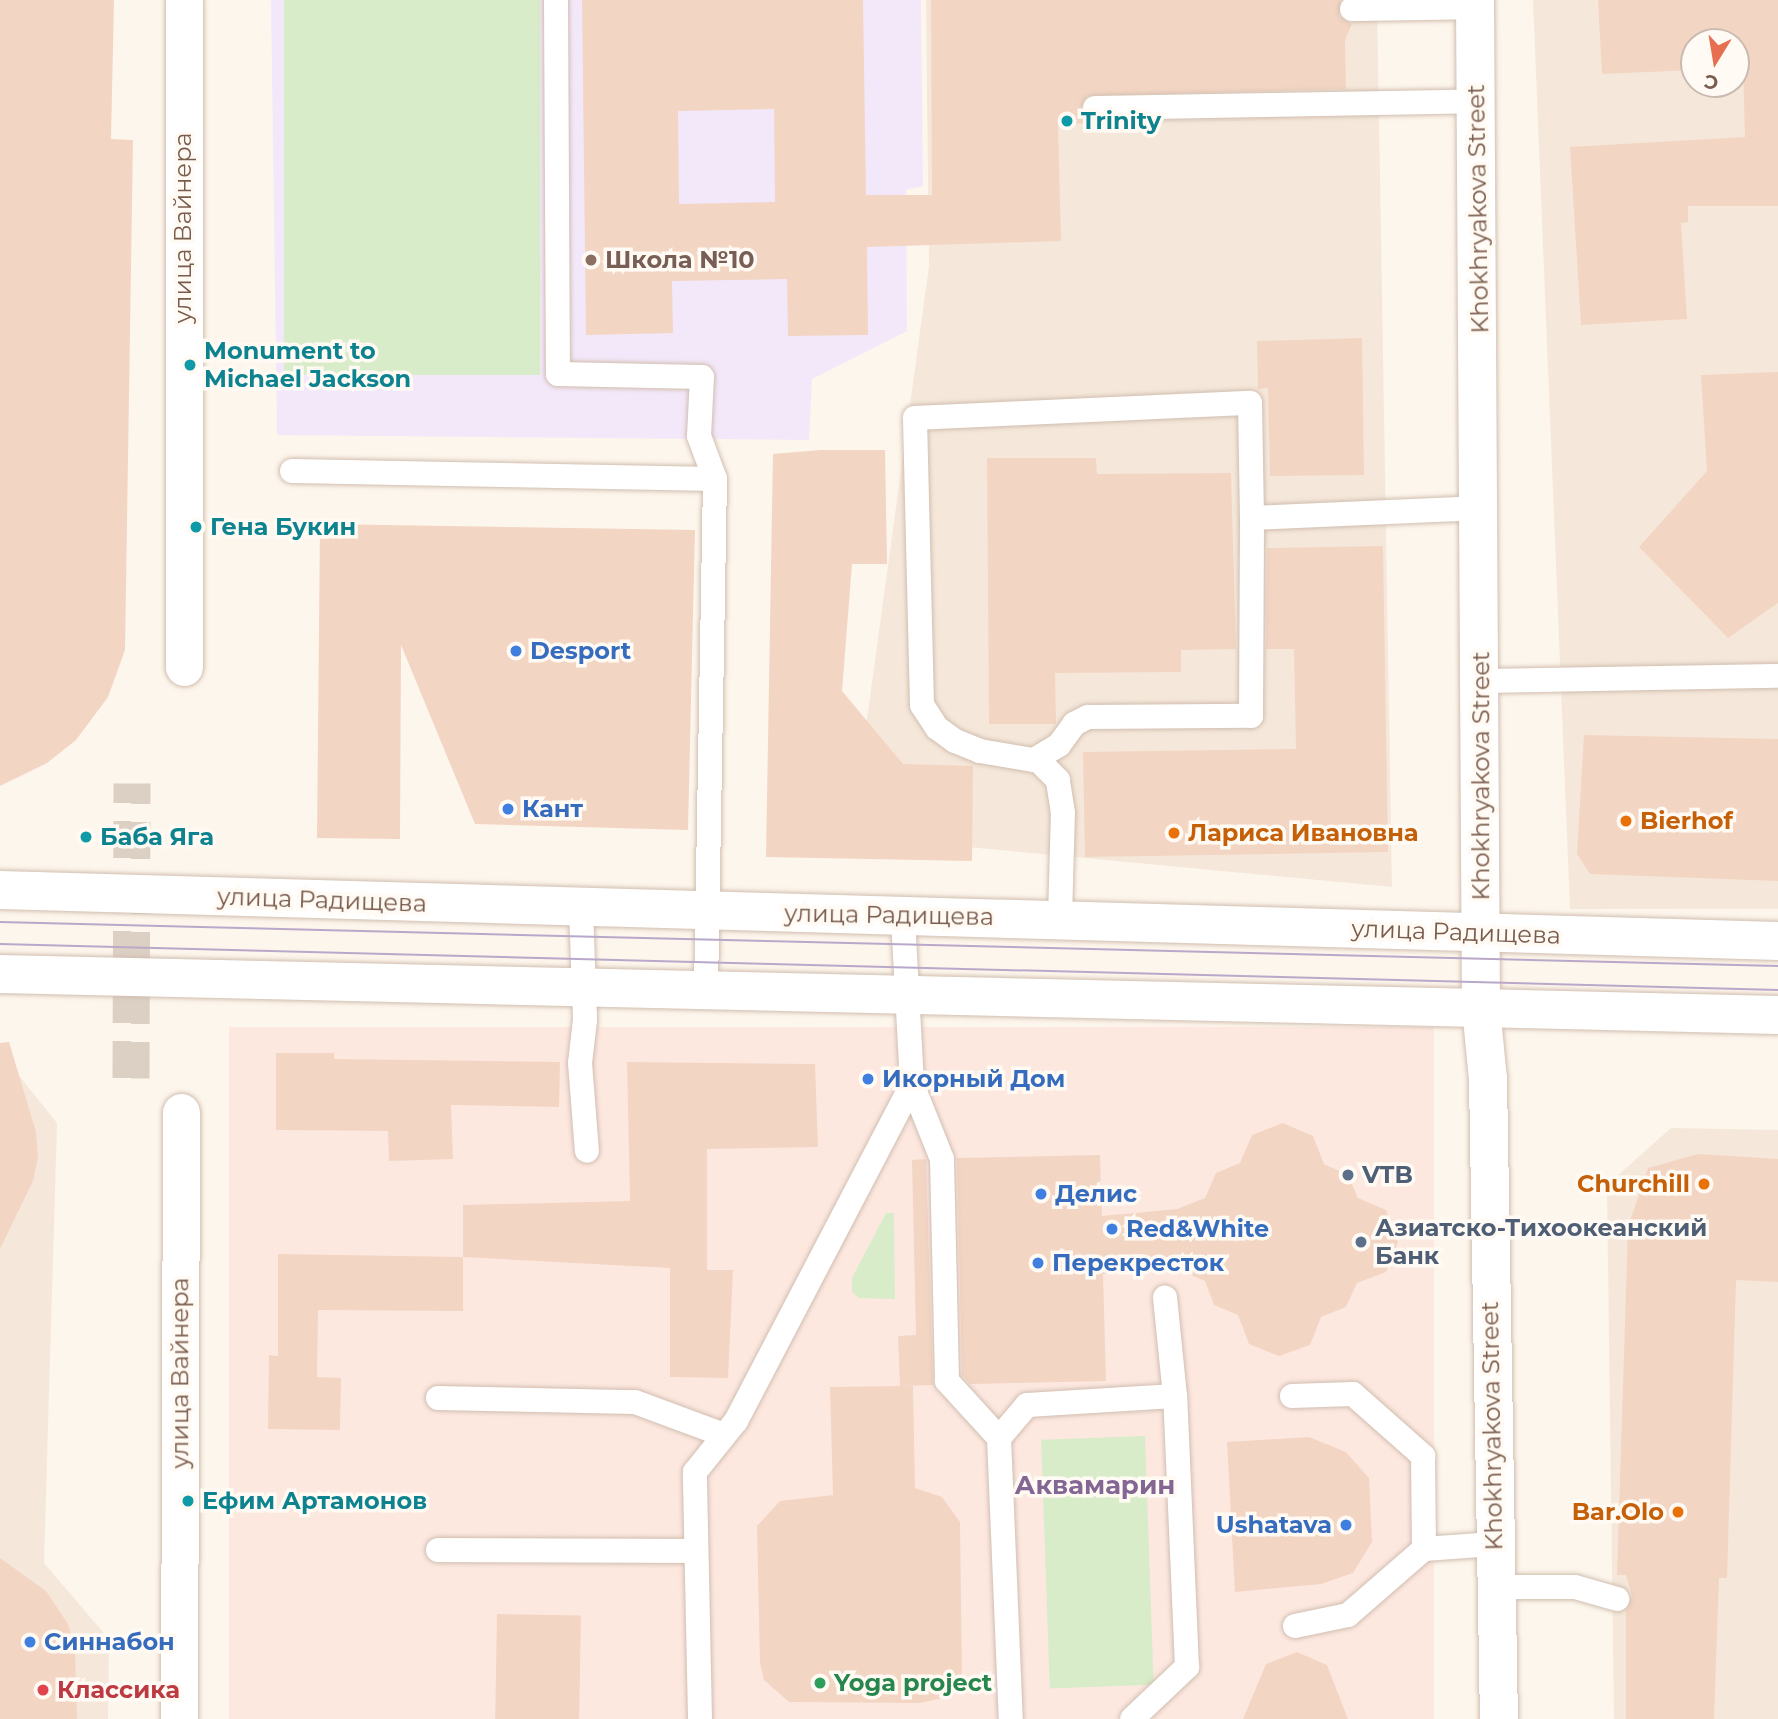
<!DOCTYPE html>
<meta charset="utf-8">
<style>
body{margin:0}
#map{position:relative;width:1778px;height:1719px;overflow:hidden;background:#fdf6ec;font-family:Montserrat,sans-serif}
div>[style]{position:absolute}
.residential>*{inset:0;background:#f5e8da}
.commercial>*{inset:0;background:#fde8e0;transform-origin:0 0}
.education>*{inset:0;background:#f3e8fa}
.green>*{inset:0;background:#d8ecc9;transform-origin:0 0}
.building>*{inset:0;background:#f3d5c3;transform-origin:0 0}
.pedestrian-tunnel>*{height:37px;margin-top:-18.5px;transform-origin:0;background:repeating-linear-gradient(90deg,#dcd0c4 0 37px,transparent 0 55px)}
.roads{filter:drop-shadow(0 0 2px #d1beb0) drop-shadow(0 0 2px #d1beb0)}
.service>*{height:24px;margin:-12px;padding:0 12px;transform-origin:12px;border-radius:12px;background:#fff}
.pedestrian>*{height:37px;margin:-18.5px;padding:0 18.5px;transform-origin:18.5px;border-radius:18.5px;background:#fff}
.tertiary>*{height:38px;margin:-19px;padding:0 19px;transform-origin:19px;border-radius:19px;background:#fff}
.tram>*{height:2px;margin:-1px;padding:0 1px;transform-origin:1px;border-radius:1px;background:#b9a8c9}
.dots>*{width:19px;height:19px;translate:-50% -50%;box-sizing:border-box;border:4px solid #fffaf3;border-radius:50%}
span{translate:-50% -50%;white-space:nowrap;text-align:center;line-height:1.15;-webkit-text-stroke:7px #fffaf3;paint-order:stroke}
.culture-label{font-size:24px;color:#0d838f;font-weight:700}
.left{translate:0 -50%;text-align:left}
.street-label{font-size:24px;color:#7a5c4d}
.education-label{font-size:24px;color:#785e54;font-weight:700}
.shop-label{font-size:24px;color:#366cbe;font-weight:700}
.right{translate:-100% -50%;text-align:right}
.food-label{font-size:24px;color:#c56008;font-weight:700}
.service-label{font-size:24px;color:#4e5e75;font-weight:700}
.leisure-label{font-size:24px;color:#27864d;font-weight:700}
.health-label{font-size:24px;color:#be3a42;font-weight:700}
.neighbourhood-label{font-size:26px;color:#846695;font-weight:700}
.north{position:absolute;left:1680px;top:28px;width:70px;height:70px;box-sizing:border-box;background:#fffaf3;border:2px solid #cabbb1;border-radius:50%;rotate:191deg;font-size:19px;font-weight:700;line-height:28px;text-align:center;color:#7a5c4d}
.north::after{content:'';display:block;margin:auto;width:24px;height:32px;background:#e76f51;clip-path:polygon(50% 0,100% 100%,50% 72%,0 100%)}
</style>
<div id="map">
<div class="residential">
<i style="clip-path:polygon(926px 0,1377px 0,1392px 887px,851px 836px,929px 266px)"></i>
<i style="clip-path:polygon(evenodd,1533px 0,1778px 0,1778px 909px,1570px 909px,1533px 0,1694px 42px,1736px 42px,1736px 84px,1694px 84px,1694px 42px)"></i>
<i style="clip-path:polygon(0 1052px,57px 1123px,44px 1563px,109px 1639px,108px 1719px,0 1719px)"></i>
<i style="clip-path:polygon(1671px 1128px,1778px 1130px,1778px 1719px,1614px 1719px,1607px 1185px)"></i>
</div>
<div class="commercial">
<i style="left:229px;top:1027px;width:1205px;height:692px"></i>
</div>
<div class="education">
<i style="clip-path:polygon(271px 0,921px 0,923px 186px,906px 190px,907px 331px,812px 379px,809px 440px,277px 435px)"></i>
</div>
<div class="green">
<i style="left:284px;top:0;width:256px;height:375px"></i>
<i style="clip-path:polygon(886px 1213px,894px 1213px,895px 1299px,859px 1298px,852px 1292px,852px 1278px)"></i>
<i style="left:1145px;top:1436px;width:249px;height:104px;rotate:88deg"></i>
</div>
<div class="building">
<i style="clip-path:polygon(0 0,114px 0,111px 139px,133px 140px,125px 650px,108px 697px,76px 740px,47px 763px,0 786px)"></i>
<i style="clip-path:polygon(evenodd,582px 0,863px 0,866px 195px,932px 195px,931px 0,1341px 0,1339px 16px,1352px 24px,1345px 40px,1346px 89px,1087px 96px,1080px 109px,1087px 121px,1095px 123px,1303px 119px,1058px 124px,1061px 241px,867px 247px,868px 335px,788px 336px,787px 279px,672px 281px,673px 333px,586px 335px,582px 0,774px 109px,775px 202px,679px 204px,678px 111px,774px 109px)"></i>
<i style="clip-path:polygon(1598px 0,1778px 0,1778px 206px,1688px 206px,1688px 222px,1681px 223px,1687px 319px,1581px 325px,1570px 147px,1745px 137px,1743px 68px,1736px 68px,1736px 42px,1694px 42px,1694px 70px,1602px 74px)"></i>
<i style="clip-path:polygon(1362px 338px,1364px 475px,1270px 476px,1268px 388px,1258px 389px,1257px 341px)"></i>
<i style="clip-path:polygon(1778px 372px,1778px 603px,1728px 638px,1639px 547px,1707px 471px,1701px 375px)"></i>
<i style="clip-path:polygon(821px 450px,885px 450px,887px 564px,852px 564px,842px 691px,903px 764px,973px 766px,972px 861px,766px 857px,773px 454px)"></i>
<i style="clip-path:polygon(987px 458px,1096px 458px,1097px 474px,1231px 473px,1236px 649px,1181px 650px,1181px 672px,1055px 673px,1056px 724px,989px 724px)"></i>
<i style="clip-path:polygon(320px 524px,695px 530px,688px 830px,475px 824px,401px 645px,400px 839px,317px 838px)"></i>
<i style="clip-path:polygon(1383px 546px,1388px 852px,1085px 857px,1083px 752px,1296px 749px,1294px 649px,1266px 649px,1267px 548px)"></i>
<i style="clip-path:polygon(1584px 735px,1778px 739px,1778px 881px,1590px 874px,1577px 854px)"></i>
<i style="clip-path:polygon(9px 1042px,36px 1132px,38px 1157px,33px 1181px,0 1249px,0 1043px)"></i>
<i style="clip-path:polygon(276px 1053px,334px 1053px,334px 1059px,560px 1062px,559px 1107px,451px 1105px,453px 1159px,389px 1161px,388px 1131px,276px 1130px)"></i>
<i style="clip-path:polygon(627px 1062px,815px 1064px,818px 1147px,707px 1149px,707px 1270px,733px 1270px,728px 1378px,670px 1377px,670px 1268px,463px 1257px,463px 1205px,630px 1201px)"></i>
<i style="clip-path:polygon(1283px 1123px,1313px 1136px,1324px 1164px,1348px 1175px,1358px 1198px,1386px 1210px,1398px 1242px,1386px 1272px,1357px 1283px,1346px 1307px,1321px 1317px,1310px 1345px,1279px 1356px,1249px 1344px,1238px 1315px,1214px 1305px,1205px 1281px,1177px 1269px,1103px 1274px,1106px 1381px,970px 1384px,962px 1375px,957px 1158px,1100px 1155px,1102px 1216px,1177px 1209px,1205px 1198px,1216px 1173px,1240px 1163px,1252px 1135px)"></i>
<i style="clip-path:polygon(1698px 1154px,1778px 1159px,1778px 1282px,1736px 1280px,1727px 1578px,1719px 1578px,1714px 1719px,1626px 1719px,1626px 1611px,1632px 1596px,1626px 1575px,1617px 1575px,1628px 1227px,1648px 1168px)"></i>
<i style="clip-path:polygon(926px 1159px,933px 1385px,901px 1386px,913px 1386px,915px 1488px,942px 1497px,960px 1522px,962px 1674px,939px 1699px,920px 1703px,789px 1702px,764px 1680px,760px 1663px,757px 1526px,780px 1501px,833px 1495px,830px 1387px,900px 1386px,898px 1336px,916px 1335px,912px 1160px)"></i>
<i style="clip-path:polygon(278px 1254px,463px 1257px,463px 1311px,318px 1310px,317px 1377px,341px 1378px,340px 1430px,268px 1429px,269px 1355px,278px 1356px)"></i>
<i style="clip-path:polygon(1309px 1437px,1346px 1452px,1369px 1478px,1372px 1542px,1353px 1573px,1321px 1584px,1235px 1592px,1227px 1442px)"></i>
<i style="clip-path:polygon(0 1558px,46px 1591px,68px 1624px,75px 1649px,77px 1719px,0 1719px)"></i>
<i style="left:497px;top:1614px;width:84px;height:105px;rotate:1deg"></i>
<i style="clip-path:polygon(1297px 1652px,1327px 1665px,1348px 1719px,1243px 1719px,1266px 1664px)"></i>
</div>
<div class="pedestrian-tunnel">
<i style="left:131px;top:1078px;width:295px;rotate:-89.8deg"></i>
</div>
<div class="roads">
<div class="service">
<i style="left:556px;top:0;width:374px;rotate:89.7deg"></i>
<i style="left:558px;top:374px;width:144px;rotate:1.2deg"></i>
<i style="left:702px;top:377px;width:59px;rotate:92.9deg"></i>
<i style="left:699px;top:436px;width:46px;rotate:69.6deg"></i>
<i style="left:715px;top:479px;width:511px;rotate:91.01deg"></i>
<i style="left:1352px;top:9px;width:123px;rotate:-0.9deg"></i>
<i style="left:1095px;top:108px;width:382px;rotate:-1deg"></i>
<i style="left:292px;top:471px;width:423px;rotate:1.1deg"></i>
<i style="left:1482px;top:681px;width:296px;rotate:-1deg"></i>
<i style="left:1034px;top:760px;width:29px;rotate:-31deg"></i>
<i style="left:1059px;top:745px;width:26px;rotate:-54deg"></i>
<i style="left:1074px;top:724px;width:16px;rotate:-27deg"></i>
<i style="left:1088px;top:717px;width:163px;rotate:-0.4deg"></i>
<i style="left:1251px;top:716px;width:198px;rotate:-89.7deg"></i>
<i style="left:581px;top:909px;width:111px;rotate:87.9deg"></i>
<i style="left:585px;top:1020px;width:43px;rotate:96.6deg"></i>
<i style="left:580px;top:1063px;width:88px;rotate:85.5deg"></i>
<i style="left:1060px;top:918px;width:105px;rotate:-88.4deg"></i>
<i style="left:1063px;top:813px;width:33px;rotate:-99deg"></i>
<i style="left:1058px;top:780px;width:27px;rotate:-135deg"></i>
<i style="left:1039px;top:761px;width:60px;rotate:-170.4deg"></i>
<i style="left:980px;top:751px;width:27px;rotate:-158deg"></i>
<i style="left:955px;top:741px;width:22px;rotate:-144deg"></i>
<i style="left:937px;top:728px;width:27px;rotate:-123deg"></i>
<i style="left:922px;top:705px;width:287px;rotate:-91.4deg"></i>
<i style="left:915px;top:418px;width:335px;rotate:-2.6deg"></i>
<i style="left:1250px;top:403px;width:115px;rotate:89deg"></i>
<i style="left:1252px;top:518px;width:229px;rotate:-2.5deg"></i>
<i style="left:912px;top:1084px;width:81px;rotate:68.2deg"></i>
<i style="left:942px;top:1159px;width:222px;rotate:88.7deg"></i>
<i style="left:947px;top:1381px;width:77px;rotate:47.6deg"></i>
<i style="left:999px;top:1438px;width:281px;rotate:87.6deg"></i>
<i style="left:1292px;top:1396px;width:61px;rotate:-1.9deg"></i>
<i style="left:1353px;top:1394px;width:94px;rotate:41.5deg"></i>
<i style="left:1423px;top:1456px;width:93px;rotate:89.4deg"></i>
<i style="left:1424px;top:1549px;width:70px;rotate:-4.1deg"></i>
<i style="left:438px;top:1398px;width:197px;rotate:1.2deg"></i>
<i style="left:635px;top:1402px;width:95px;rotate:20.3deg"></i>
<i style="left:999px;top:1438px;width:43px;rotate:-49.7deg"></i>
<i style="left:1027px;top:1405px;width:148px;rotate:-3.5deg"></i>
<i style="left:438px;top:1550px;width:257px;rotate:0.2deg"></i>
<i style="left:1495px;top:1587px;width:80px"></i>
<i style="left:1575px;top:1587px;width:44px;rotate:15.9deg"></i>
<i style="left:1295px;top:1626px;width:54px;rotate:-11.7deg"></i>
<i style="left:1348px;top:1615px;width:101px;rotate:-41deg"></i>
<i style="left:700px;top:1719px;width:247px;rotate:-91.2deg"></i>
<i style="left:695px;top:1472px;width:65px;rotate:-51.2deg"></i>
<i style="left:736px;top:1421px;width:380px;rotate:-62.4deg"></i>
<i style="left:912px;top:1084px;width:167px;rotate:-93.1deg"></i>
<i style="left:1132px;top:1719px;width:76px;rotate:-43.4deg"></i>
<i style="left:1187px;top:1667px;width:271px;rotate:-92.5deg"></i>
<i style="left:1175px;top:1396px;width:99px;rotate:-95.8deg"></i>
</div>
<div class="pedestrian">
<i style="left:184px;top:667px;width:667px;rotate:-90deg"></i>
<i style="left:179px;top:1719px;width:607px;rotate:-89.81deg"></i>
</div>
<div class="tertiary">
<i style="left:1475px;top:0;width:1008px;rotate:89.66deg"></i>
<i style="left:1481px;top:1008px;width:71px;rotate:84.4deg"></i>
<i style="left:1488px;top:1079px;width:640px;rotate:89.02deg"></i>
<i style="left:0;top:890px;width:1779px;rotate:1.64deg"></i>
<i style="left:0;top:974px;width:1778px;rotate:1.32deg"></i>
</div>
</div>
<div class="tram">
<i style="left:0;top:922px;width:1779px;rotate:1.42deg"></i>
<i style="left:0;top:944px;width:1779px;rotate:1.48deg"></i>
</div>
<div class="dots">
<i style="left:1067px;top:121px;background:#0f9aa8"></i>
<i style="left:591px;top:260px;background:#8d6e63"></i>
<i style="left:190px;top:365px;background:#0f9aa8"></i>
<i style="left:196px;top:527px;background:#0f9aa8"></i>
<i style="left:516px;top:651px;background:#3f7fe0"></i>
<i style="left:508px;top:809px;background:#3f7fe0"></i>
<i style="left:1626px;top:821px;background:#e8710a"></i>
<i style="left:1174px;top:833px;background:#e8710a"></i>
<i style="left:86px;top:837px;background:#0f9aa8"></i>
<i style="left:868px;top:1079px;background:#3f7fe0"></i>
<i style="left:1348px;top:1175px;background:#5c6f8a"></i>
<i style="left:1704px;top:1184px;background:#e8710a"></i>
<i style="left:1041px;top:1194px;background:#3f7fe0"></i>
<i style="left:1112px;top:1229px;background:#3f7fe0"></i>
<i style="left:1361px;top:1242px;background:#5c6f8a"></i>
<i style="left:1038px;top:1263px;background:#3f7fe0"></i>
<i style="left:188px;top:1501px;background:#0f9aa8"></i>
<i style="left:1678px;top:1512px;background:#e8710a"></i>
<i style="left:1346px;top:1525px;background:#3f7fe0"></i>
<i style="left:30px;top:1642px;background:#3f7fe0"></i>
<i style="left:820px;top:1683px;background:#2e9e5b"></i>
<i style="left:43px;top:1690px;background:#e0444e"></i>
</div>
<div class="culture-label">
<span class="left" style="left:1081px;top:121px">Trinity</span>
<span class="left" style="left:204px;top:365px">Monument to<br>Michael Jackson</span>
<span class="left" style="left:210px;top:527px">Гена Букин</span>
<span class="left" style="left:100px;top:837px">Баба Яга</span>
<span class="left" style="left:202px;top:1501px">Ефим Артамонов</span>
</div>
<div class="street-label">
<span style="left:1478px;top:209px;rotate:-91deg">Khokhryakova Street</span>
<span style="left:183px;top:228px;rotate:-90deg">улица Вайнера</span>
<span style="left:1481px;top:776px;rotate:-90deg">Khokhryakova Street</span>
<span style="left:322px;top:900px;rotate:2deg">улица Радищева</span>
<span style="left:889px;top:915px;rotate:1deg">улица Радищева</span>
<span style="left:1456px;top:932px;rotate:2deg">улица Радищева</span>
<span style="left:180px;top:1373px;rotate:-90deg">улица Вайнера</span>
<span style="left:1492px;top:1426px;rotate:-91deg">Khokhryakova Street</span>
</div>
<div class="education-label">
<span class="left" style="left:605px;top:260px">Школа №10</span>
</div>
<div class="shop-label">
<span class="left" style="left:530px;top:651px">Desport</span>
<span class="left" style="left:522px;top:809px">Кант</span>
<span class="left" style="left:882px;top:1079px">Икорный Дом</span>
<span class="left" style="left:1055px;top:1194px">Делис</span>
<span class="left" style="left:1126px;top:1229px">Red&amp;White</span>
<span class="left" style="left:1052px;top:1263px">Перекресток</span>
<span class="right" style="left:1332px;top:1525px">Ushatava</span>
<span class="left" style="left:44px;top:1642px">Синнабон</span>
</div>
<div class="food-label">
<span class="left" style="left:1640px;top:821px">Bierhof</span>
<span class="left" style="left:1188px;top:833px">Лариса Ивановна</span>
<span class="right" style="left:1690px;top:1184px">Churchill</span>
<span class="right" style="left:1664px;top:1512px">Bar.Olo</span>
</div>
<div class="service-label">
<span class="left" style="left:1362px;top:1175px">VTB</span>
<span class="left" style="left:1375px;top:1242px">Азиатско-Тихоокеанский<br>Банк</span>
</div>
<div class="leisure-label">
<span class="left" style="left:834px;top:1683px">Yoga projeсt</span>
</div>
<div class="health-label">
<span class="left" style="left:57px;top:1690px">Классика</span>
</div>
<div class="neighbourhood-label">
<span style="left:1095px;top:1486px">Аквамарин</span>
</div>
<div class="north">С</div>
</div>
